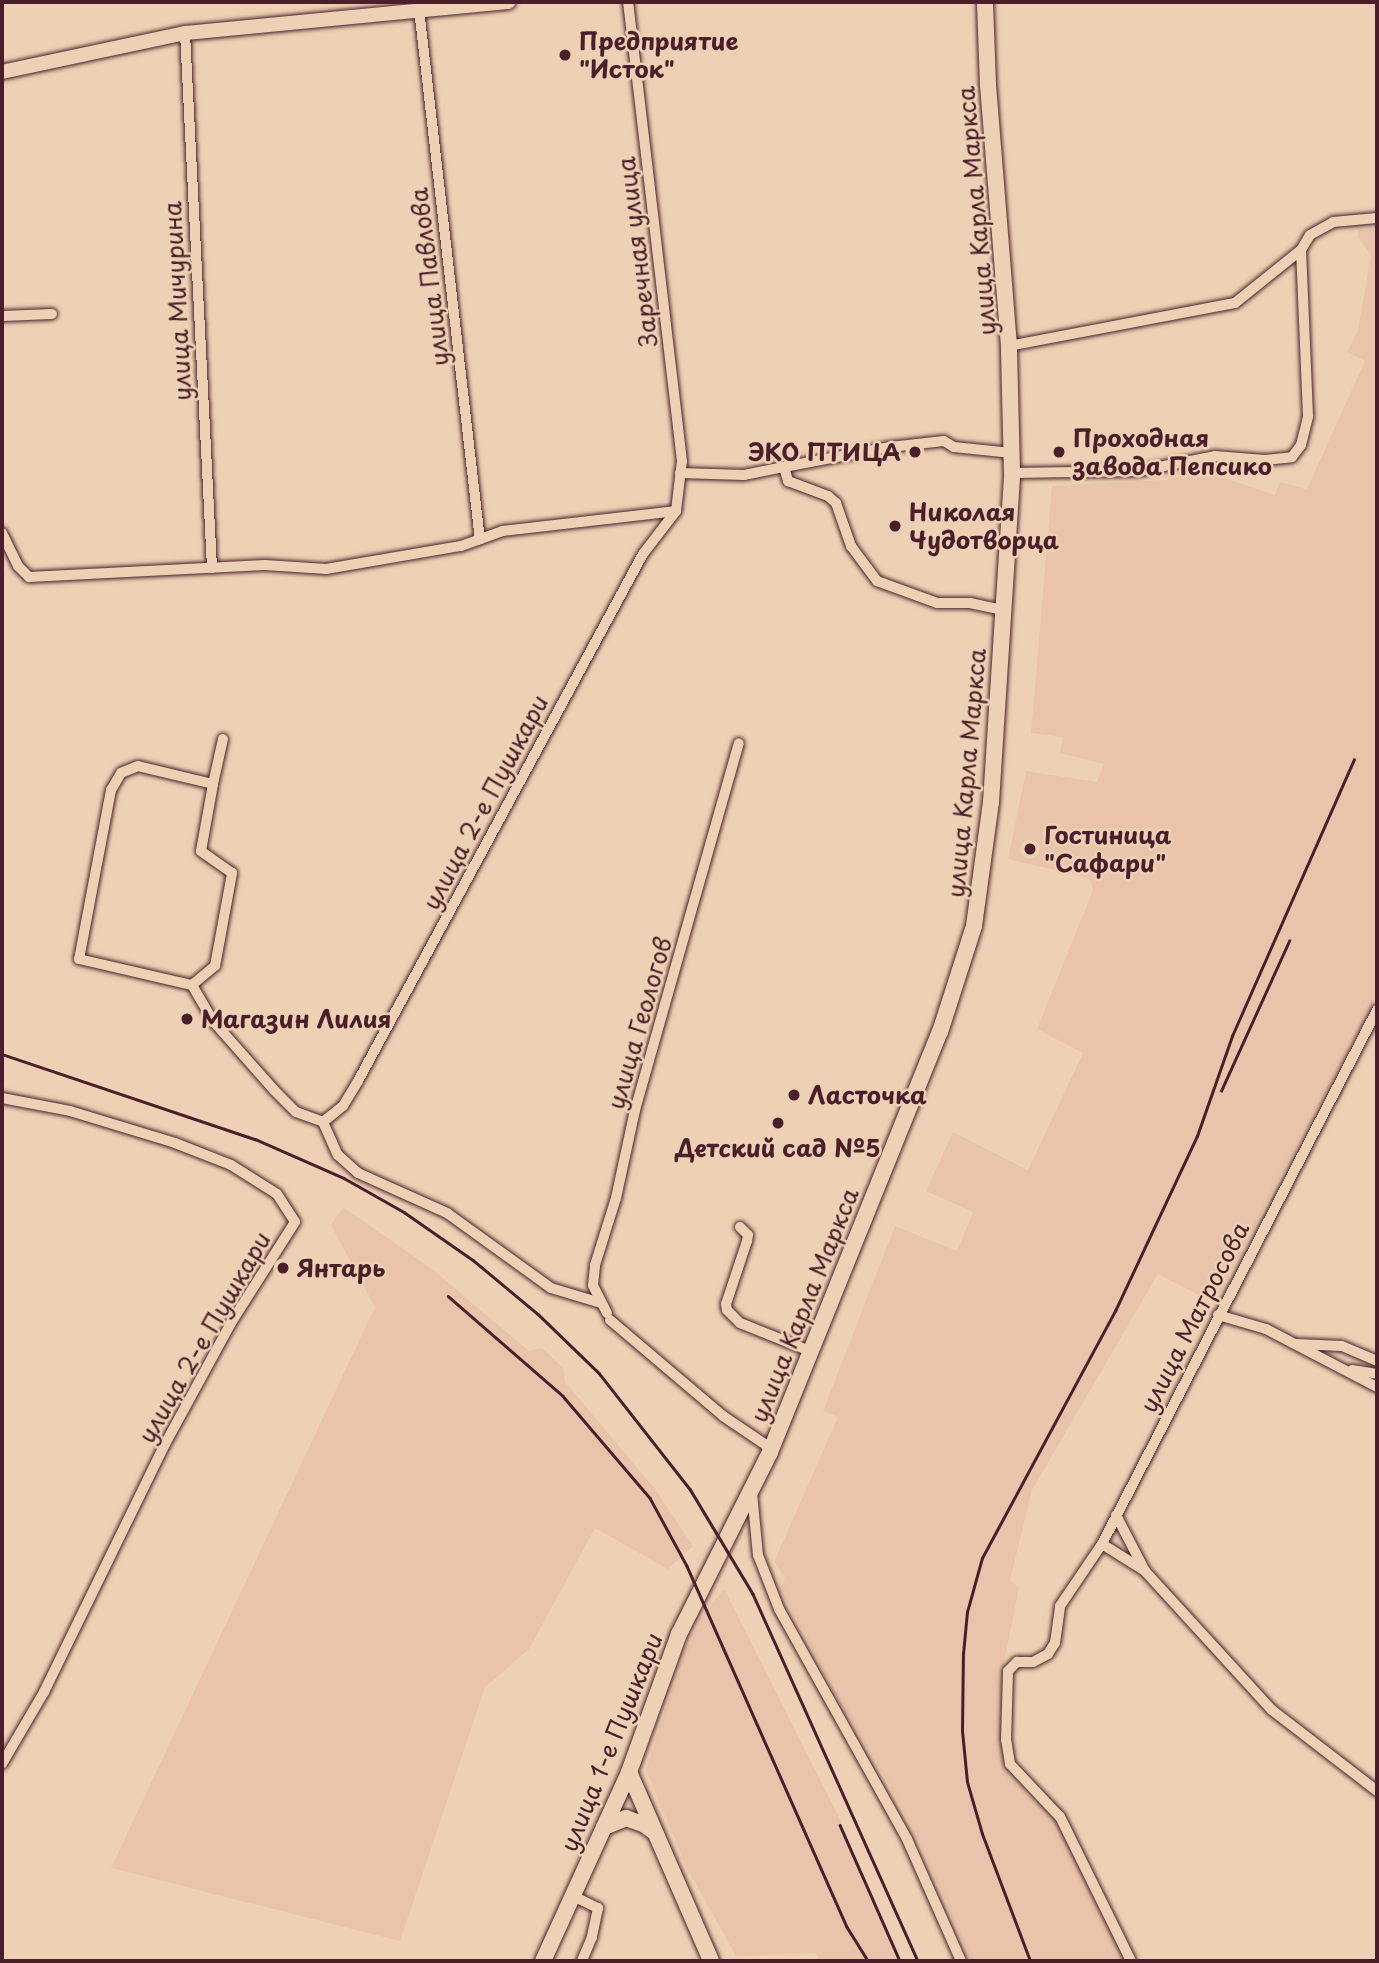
<!DOCTYPE html>
<meta charset="utf-8">
<style>
body{margin:0}
#map{position:relative;width:1379px;height:1963px;overflow:hidden;background:#eed1b4;font-family:"Playpen Sans",sans-serif}
div>[style]{position:absolute}
.built>*{inset:0;background:#e9c4aa}
.roads{filter:drop-shadow(0 0 2px #4a1f2b) drop-shadow(0 0 2px #4a1f2b)}
.minor>*{height:10px;margin:-5px;padding:0 5px;transform-origin:5px;border-radius:5px;background:#eed1b4}
.tertiary>*{height:14px;margin:-7px;padding:0 7px;transform-origin:7px;border-radius:7px;background:#eed1b4}
.secondary>*{height:16px;margin:-8px;padding:0 8px;transform-origin:8px;border-radius:8px;background:#eed1b4}
.rail>*{height:2.5px;margin:-1.25px;padding:0 1.25px;transform-origin:1.25px;border-radius:1.25px;background:#4a1f2b}
.dots>*{width:19px;height:19px;translate:-50% -50%;box-sizing:border-box;border:4px solid #eed1b4;border-radius:50%}
span{translate:-50% -50%;white-space:nowrap;text-align:center;line-height:1.15;-webkit-text-stroke:5px #eed1b4;paint-order:stroke}
.poi-label{font-size:24px;color:#4a1f2b;font-weight:700}
.left{translate:0 -50%;text-align:left}
.right{translate:-100% -50%;text-align:right}
.street-label{font-size:24px;color:#4a1f2b}
.frame{position:absolute;inset:0;border:4px solid #4a1f2b;pointer-events:none}
</style>
<div id="map">
<div class="built">
<i style="clip-path:polygon(1377px 227px,1377px 996px,1214px 1303px,1158px 1274px,1032px 1490px,1010px 1580px,1019px 1588px,1002px 1672px,1004px 1761px,1028px 1795px,1060px 1823px,1125px 1961px,971px 1961px,920px 1843px,889px 1784px,837px 1697px,780px 1589px,785px 1578px,774px 1562px,838px 1417px,823px 1411px,895px 1226px,957px 1251px,973px 1212px,926px 1191px,953px 1132px,1028px 1170px,1083px 1053px,1037px 1029px,1093px 890px,1089px 878px,1008px 859px,1026px 771px,1097px 782px,1104px 764px,1060px 753px,1063px 737px,1031px 733px,1052px 486px,1164px 480px,1204px 471px,1275px 495px,1280px 482px,1307px 489px,1365px 361px,1347px 352px,1358px 330px,1371px 255px,1358px 237px,1358px 229px)"></i>
<i style="clip-path:polygon(343px 1207px,432px 1269px,529px 1351px,542px 1348px,563px 1368px,565px 1382px,655px 1489px,693px 1546px,668px 1569px,595px 1528px,529px 1649px,485px 1687px,400px 1941px,111px 1868px,375px 1307px,331px 1225px)"></i>
<i style="clip-path:polygon(724px 1589px,840px 1819px,864px 1886px,900px 1961px,819px 1961px,816px 1953px,736px 1956px,686px 1866px,646px 1770px,683px 1654px,702px 1616px)"></i>
</div>
<div class="roads">
<div class="minor">
<i style="left:419px;top:9px;width:534px;rotate:83.45deg"></i>
<i style="left:185px;top:33px;width:536px;rotate:87.11deg"></i>
<i style="left:2px;top:316px;width:50px;rotate:-2.3deg"></i>
<i style="left:1009px;top:346px;width:230px;rotate:-10.8deg"></i>
<i style="left:1235px;top:303px;width:85px;rotate:-38.8deg"></i>
<i style="left:1301px;top:250px;width:17px;rotate:-59deg"></i>
<i style="left:1310px;top:235px;width:26px;rotate:-29deg"></i>
<i style="left:1333px;top:222px;width:44px;rotate:-5.2deg"></i>
<i style="left:784px;top:467px;width:108px;rotate:-10.7deg"></i>
<i style="left:890px;top:447px;width:54px;rotate:-6.3deg"></i>
<i style="left:944px;top:441px;width:12px;rotate:31deg"></i>
<i style="left:954px;top:447px;width:58px;rotate:5.9deg"></i>
<i style="left:680px;top:473px;width:64px;rotate:1.8deg"></i>
<i style="left:744px;top:475px;width:41px;rotate:-11.3deg"></i>
<i style="left:784px;top:467px;width:15px;rotate:74deg"></i>
<i style="left:788px;top:481px;width:43px;rotate:20.6deg"></i>
<i style="left:828px;top:496px;width:11px;rotate:41deg"></i>
<i style="left:836px;top:503px;width:46px;rotate:70.8deg"></i>
<i style="left:851px;top:546px;width:44px;rotate:53.4deg"></i>
<i style="left:877px;top:581px;width:64px;rotate:20.1deg"></i>
<i style="left:937px;top:603px;width:33px"></i>
<i style="left:970px;top:603px;width:34px;rotate:12deg"></i>
<i style="left:1012px;top:473px;width:127px;rotate:-0.9deg"></i>
<i style="left:1139px;top:471px;width:77px;rotate:-11.2deg"></i>
<i style="left:1215px;top:456px;width:50px;rotate:4.6deg"></i>
<i style="left:1265px;top:460px;width:27px;rotate:-6deg"></i>
<i style="left:1292px;top:457px;width:15px;rotate:-53deg"></i>
<i style="left:1301px;top:445px;width:30px;rotate:-76deg"></i>
<i style="left:1308px;top:416px;width:166px;rotate:-92.4deg"></i>
<i style="left:2px;top:533px;width:37px;rotate:64deg"></i>
<i style="left:18px;top:566px;width:16px;rotate:45deg"></i>
<i style="left:29px;top:577px;width:236px;rotate:-2.9deg"></i>
<i style="left:265px;top:565px;width:61px;rotate:3.8deg"></i>
<i style="left:326px;top:569px;width:137px;rotate:-9.7deg"></i>
<i style="left:461px;top:546px;width:45px;rotate:-19.7deg"></i>
<i style="left:503px;top:531px;width:174px;rotate:-6.6deg"></i>
<i style="left:213px;top:784px;width:46px;rotate:-77.5deg"></i>
<i style="left:192px;top:985px;width:30px;rotate:-40deg"></i>
<i style="left:215px;top:966px;width:95px;rotate:-79.6deg"></i>
<i style="left:232px;top:873px;width:38px;rotate:-145deg"></i>
<i style="left:201px;top:851px;width:68px;rotate:-79.8deg"></i>
<i style="left:213px;top:784px;width:77px;rotate:-166.5deg"></i>
<i style="left:138px;top:766px;width:18px;rotate:158deg"></i>
<i style="left:121px;top:773px;width:20px;rotate:120deg"></i>
<i style="left:111px;top:790px;width:172px;rotate:100.7deg"></i>
<i style="left:79px;top:959px;width:116px;rotate:13deg"></i>
<i style="left:192px;top:985px;width:42px;rotate:59.7deg"></i>
<i style="left:213px;top:1021px;width:92px;rotate:48.5deg"></i>
<i style="left:274px;top:1090px;width:31px;rotate:45deg"></i>
<i style="left:296px;top:1112px;width:29px;rotate:20deg"></i>
<i style="left:2px;top:1098px;width:69px;rotate:10.8deg"></i>
<i style="left:70px;top:1111px;width:110px;rotate:16.9deg"></i>
<i style="left:175px;top:1143px;width:60px;rotate:21.4deg"></i>
<i style="left:231px;top:1165px;width:54px;rotate:32.2deg"></i>
<i style="left:277px;top:1194px;width:33px;rotate:57deg"></i>
<i style="left:295px;top:1222px;width:120px;rotate:122.4deg"></i>
<i style="left:231px;top:1323px;width:138px;rotate:118.6deg"></i>
<i style="left:165px;top:1444px;width:276px;rotate:116deg"></i>
<i style="left:44px;top:1692px;width:83px;rotate:120.3deg"></i>
<i style="left:323px;top:1122px;width:26px;rotate:-39deg"></i>
<i style="left:343px;top:1106px;width:29px;rotate:-59deg"></i>
<i style="left:358px;top:1081px;width:599px;rotate:-61.6deg"></i>
<i style="left:643px;top:554px;width:54px;rotate:-52.5deg"></i>
<i style="left:676px;top:511px;width:50px;rotate:-83.2deg"></i>
<i style="left:682px;top:461px;width:462px;rotate:-96.7deg"></i>
<i style="left:323px;top:1122px;width:36px;rotate:66deg"></i>
<i style="left:338px;top:1155px;width:27px;rotate:42deg"></i>
<i style="left:358px;top:1173px;width:98px;rotate:24.2deg"></i>
<i style="left:447px;top:1213px;width:128px;rotate:35.8deg"></i>
<i style="left:551px;top:1288px;width:52px;rotate:16.7deg"></i>
<i style="left:740px;top:1227px;width:11px;rotate:45deg"></i>
<i style="left:748px;top:1235px;width:6px;rotate:99deg"></i>
<i style="left:747px;top:1241px;width:66px;rotate:108.4deg"></i>
<i style="left:726px;top:1304px;width:6px;rotate:81deg"></i>
<i style="left:727px;top:1310px;width:18px;rotate:45deg"></i>
<i style="left:740px;top:1323px;width:75px;rotate:21.8deg"></i>
<i style="left:607px;top:1313px;width:31px;rotate:-117deg"></i>
<i style="left:593px;top:1285px;width:20px;rotate:-84deg"></i>
<i style="left:595px;top:1265px;width:70px;rotate:-72.6deg"></i>
<i style="left:616px;top:1198px;width:90px;rotate:-77.8deg"></i>
<i style="left:635px;top:1110px;width:381px;rotate:-74.2deg"></i>
<i style="left:1218px;top:1315px;width:50px;rotate:16.3deg"></i>
<i style="left:1266px;top:1329px;width:125px;rotate:27.6deg"></i>
<i style="left:610px;top:1320px;width:148px;rotate:40.3deg"></i>
<i style="left:723px;top:1416px;width:59px;rotate:34deg"></i>
<i style="left:1296px;top:1344px;width:46px;rotate:2.5deg"></i>
<i style="left:1342px;top:1346px;width:38px;rotate:23deg"></i>
<i style="left:1352px;top:1370px;width:25px;rotate:9deg"></i>
<i style="left:752px;top:1493px;width:62px;rotate:84.5deg"></i>
<i style="left:758px;top:1555px;width:58px;rotate:68.7deg"></i>
<i style="left:779px;top:1609px;width:263px;rotate:60.9deg"></i>
<i style="left:907px;top:1839px;width:133px;rotate:66.1deg"></i>
<i style="left:1102px;top:1544px;width:51px;rotate:32.1deg"></i>
<i style="left:1145px;top:1571px;width:63px;rotate:-117.4deg"></i>
<i style="left:1145px;top:1571px;width:188px;rotate:47.6deg"></i>
<i style="left:1272px;top:1710px;width:133px;rotate:37.6deg"></i>
<i style="left:573px;top:1896px;width:28px;rotate:26deg"></i>
<i style="left:598px;top:1908px;width:30px;rotate:102deg"></i>
<i style="left:592px;top:1937px;width:26px;rotate:113deg"></i>
<i style="left:1131px;top:1961px;width:161px;rotate:-116.2deg"></i>
<i style="left:1060px;top:1817px;width:73px;rotate:-133.3deg"></i>
<i style="left:1010px;top:1764px;width:24px;rotate:-99deg"></i>
<i style="left:1006px;top:1740px;width:69px;rotate:-88.3deg"></i>
<i style="left:1008px;top:1671px;width:13px;rotate:-45deg"></i>
<i style="left:1017px;top:1662px;width:16px"></i>
<i style="left:1033px;top:1662px;width:17px;rotate:-28deg"></i>
<i style="left:1048px;top:1654px;width:13px;rotate:-58deg"></i>
<i style="left:1055px;top:1643px;width:37px;rotate:-82deg"></i>
<i style="left:1060px;top:1606px;width:75px;rotate:-55.9deg"></i>
<i style="left:1102px;top:1544px;width:601px;rotate:-62.75deg"></i>
</div>
<div class="tertiary">
<i style="left:2px;top:72px;width:187px;rotate:-12deg"></i>
<i style="left:185px;top:33px;width:325px;rotate:-5.5deg"></i>
</div>
<div class="secondary">
<i style="left:629px;top:1772px;width:206px;rotate:66.5deg"></i>
<i style="left:604px;top:1827px;width:24px;rotate:-22deg"></i>
<i style="left:626px;top:1818px;width:20px;rotate:20deg"></i>
<i style="left:645px;top:1825px;width:10px;rotate:37deg"></i>
<i style="left:543px;top:1961px;width:208px;rotate:-65.5deg"></i>
<i style="left:629px;top:1772px;width:147px;rotate:-70.1deg"></i>
<i style="left:679px;top:1634px;width:203px;rotate:-63.4deg"></i>
<i style="left:770px;top:1452px;width:453px;rotate:-68deg"></i>
<i style="left:940px;top:1032px;width:111px;rotate:-72.2deg"></i>
<i style="left:974px;top:926px;width:125px;rotate:-82.2deg"></i>
<i style="left:991px;top:802px;width:330px;rotate:-86.3deg"></i>
<i style="left:1012px;top:473px;width:127px;rotate:-91.4deg"></i>
<i style="left:1009px;top:346px;width:262px;rotate:-94.6deg"></i>
<i style="left:988px;top:85px;width:83px;rotate:-92.1deg"></i>
</div>
</div>
<div class="rail">
<i style="left:2px;top:1054px;width:267px;rotate:18.6deg"></i>
<i style="left:255px;top:1139px;width:97px;rotate:23.7deg"></i>
<i style="left:344px;top:1178px;width:69px;rotate:29.5deg"></i>
<i style="left:404px;top:1212px;width:84px;rotate:34.8deg"></i>
<i style="left:473px;top:1260px;width:85px;rotate:39.7deg"></i>
<i style="left:538px;top:1314px;width:85px;rotate:44deg"></i>
<i style="left:599px;top:1373px;width:147px;rotate:51.9deg"></i>
<i style="left:690px;top:1489px;width:122px;rotate:59deg"></i>
<i style="left:753px;top:1594px;width:402px;rotate:65.8deg"></i>
<i style="left:1221px;top:1091px;width:165px;rotate:-65.6deg"></i>
<i style="left:448px;top:1296px;width:152px;rotate:41deg"></i>
<i style="left:563px;top:1396px;width:134px;rotate:49.5deg"></i>
<i style="left:650px;top:1498px;width:77px;rotate:61.4deg"></i>
<i style="left:687px;top:1566px;width:395px;rotate:66.1deg"></i>
<i style="left:847px;top:1927px;width:40px;rotate:58deg"></i>
<i style="left:840px;top:1825px;width:149px;rotate:66.2deg"></i>
<i style="left:1030px;top:1961px;width:136px;rotate:-110.7deg"></i>
<i style="left:982px;top:1834px;width:54px;rotate:-106.1deg"></i>
<i style="left:967px;top:1782px;width:51px;rotate:-95.6deg"></i>
<i style="left:962px;top:1731px;width:77px;rotate:-89.3deg"></i>
<i style="left:963px;top:1654px;width:42px;rotate:-84.6deg"></i>
<i style="left:967px;top:1612px;width:56px;rotate:-74.5deg"></i>
<i style="left:982px;top:1558px;width:281px;rotate:-61.7deg"></i>
<i style="left:1115px;top:1311px;width:193px;rotate:-64.9deg"></i>
<i style="left:1197px;top:1136px;width:106px;rotate:-70.7deg"></i>
<i style="left:1232px;top:1036px;width:302px;rotate:-66.2deg"></i>
</div>
<div class="dots">
<i style="left:565px;top:55px;background:#4a1f2b"></i>
<i style="left:915px;top:452px;background:#4a1f2b"></i>
<i style="left:1059px;top:452px;background:#4a1f2b"></i>
<i style="left:895px;top:526px;background:#4a1f2b"></i>
<i style="left:1030px;top:849px;background:#4a1f2b"></i>
<i style="left:187px;top:1019px;background:#4a1f2b"></i>
<i style="left:794px;top:1095px;background:#4a1f2b"></i>
<i style="left:778px;top:1123px;background:#4a1f2b"></i>
<i style="left:283px;top:1268px;background:#4a1f2b"></i>
</div>
<div class="poi-label">
<span class="left" style="left:579px;top:55px">Предприятие<br>"Исток"</span>
<span class="left" style="left:1073px;top:452px">Проходная<br>завода Пепсико</span>
<span class="right" style="left:901px;top:452px">ЭКО ПТИЦА</span>
<span class="left" style="left:909px;top:526px">Николая<br>Чудотворца</span>
<span class="left" style="left:1044px;top:849px">Гостиница<br>"Сафари"</span>
<span class="left" style="left:201px;top:1019px">Магазин Лилия</span>
<span class="left" style="left:808px;top:1095px">Ласточка</span>
<span style="left:778px;top:1148px">Детский сад №5</span>
<span class="left" style="left:297px;top:1268px">Янтарь</span>
</div>
<div class="street-label">
<span style="left:976px;top:211px;rotate:-95deg">улица Карла Маркса</span>
<span style="left:637px;top:252px;rotate:-97deg">Заречная улица</span>
<span style="left:429px;top:277px;rotate:-97deg">улица Павлова</span>
<span style="left:177px;top:301px;rotate:-93deg">улица Мичурина</span>
<span style="left:966px;top:773px;rotate:-85deg">улица Карла Маркса</span>
<span style="left:485px;top:802px;rotate:-62deg">улица 2-е Пушкари</span>
<span style="left:639px;top:1023px;rotate:-74deg">улица Геологов</span>
<span style="left:804px;top:1305px;rotate:-68deg">улица Карла Маркса</span>
<span style="left:1194px;top:1317px;rotate:-63deg">улица Матросова</span>
<span style="left:204px;top:1337px;rotate:-60deg">улица 2-е Пушкари</span>
<span style="left:611px;top:1742px;rotate:-68deg">улица 1-е Пушкари</span>
</div>
<div class="frame"></div>
</div>
